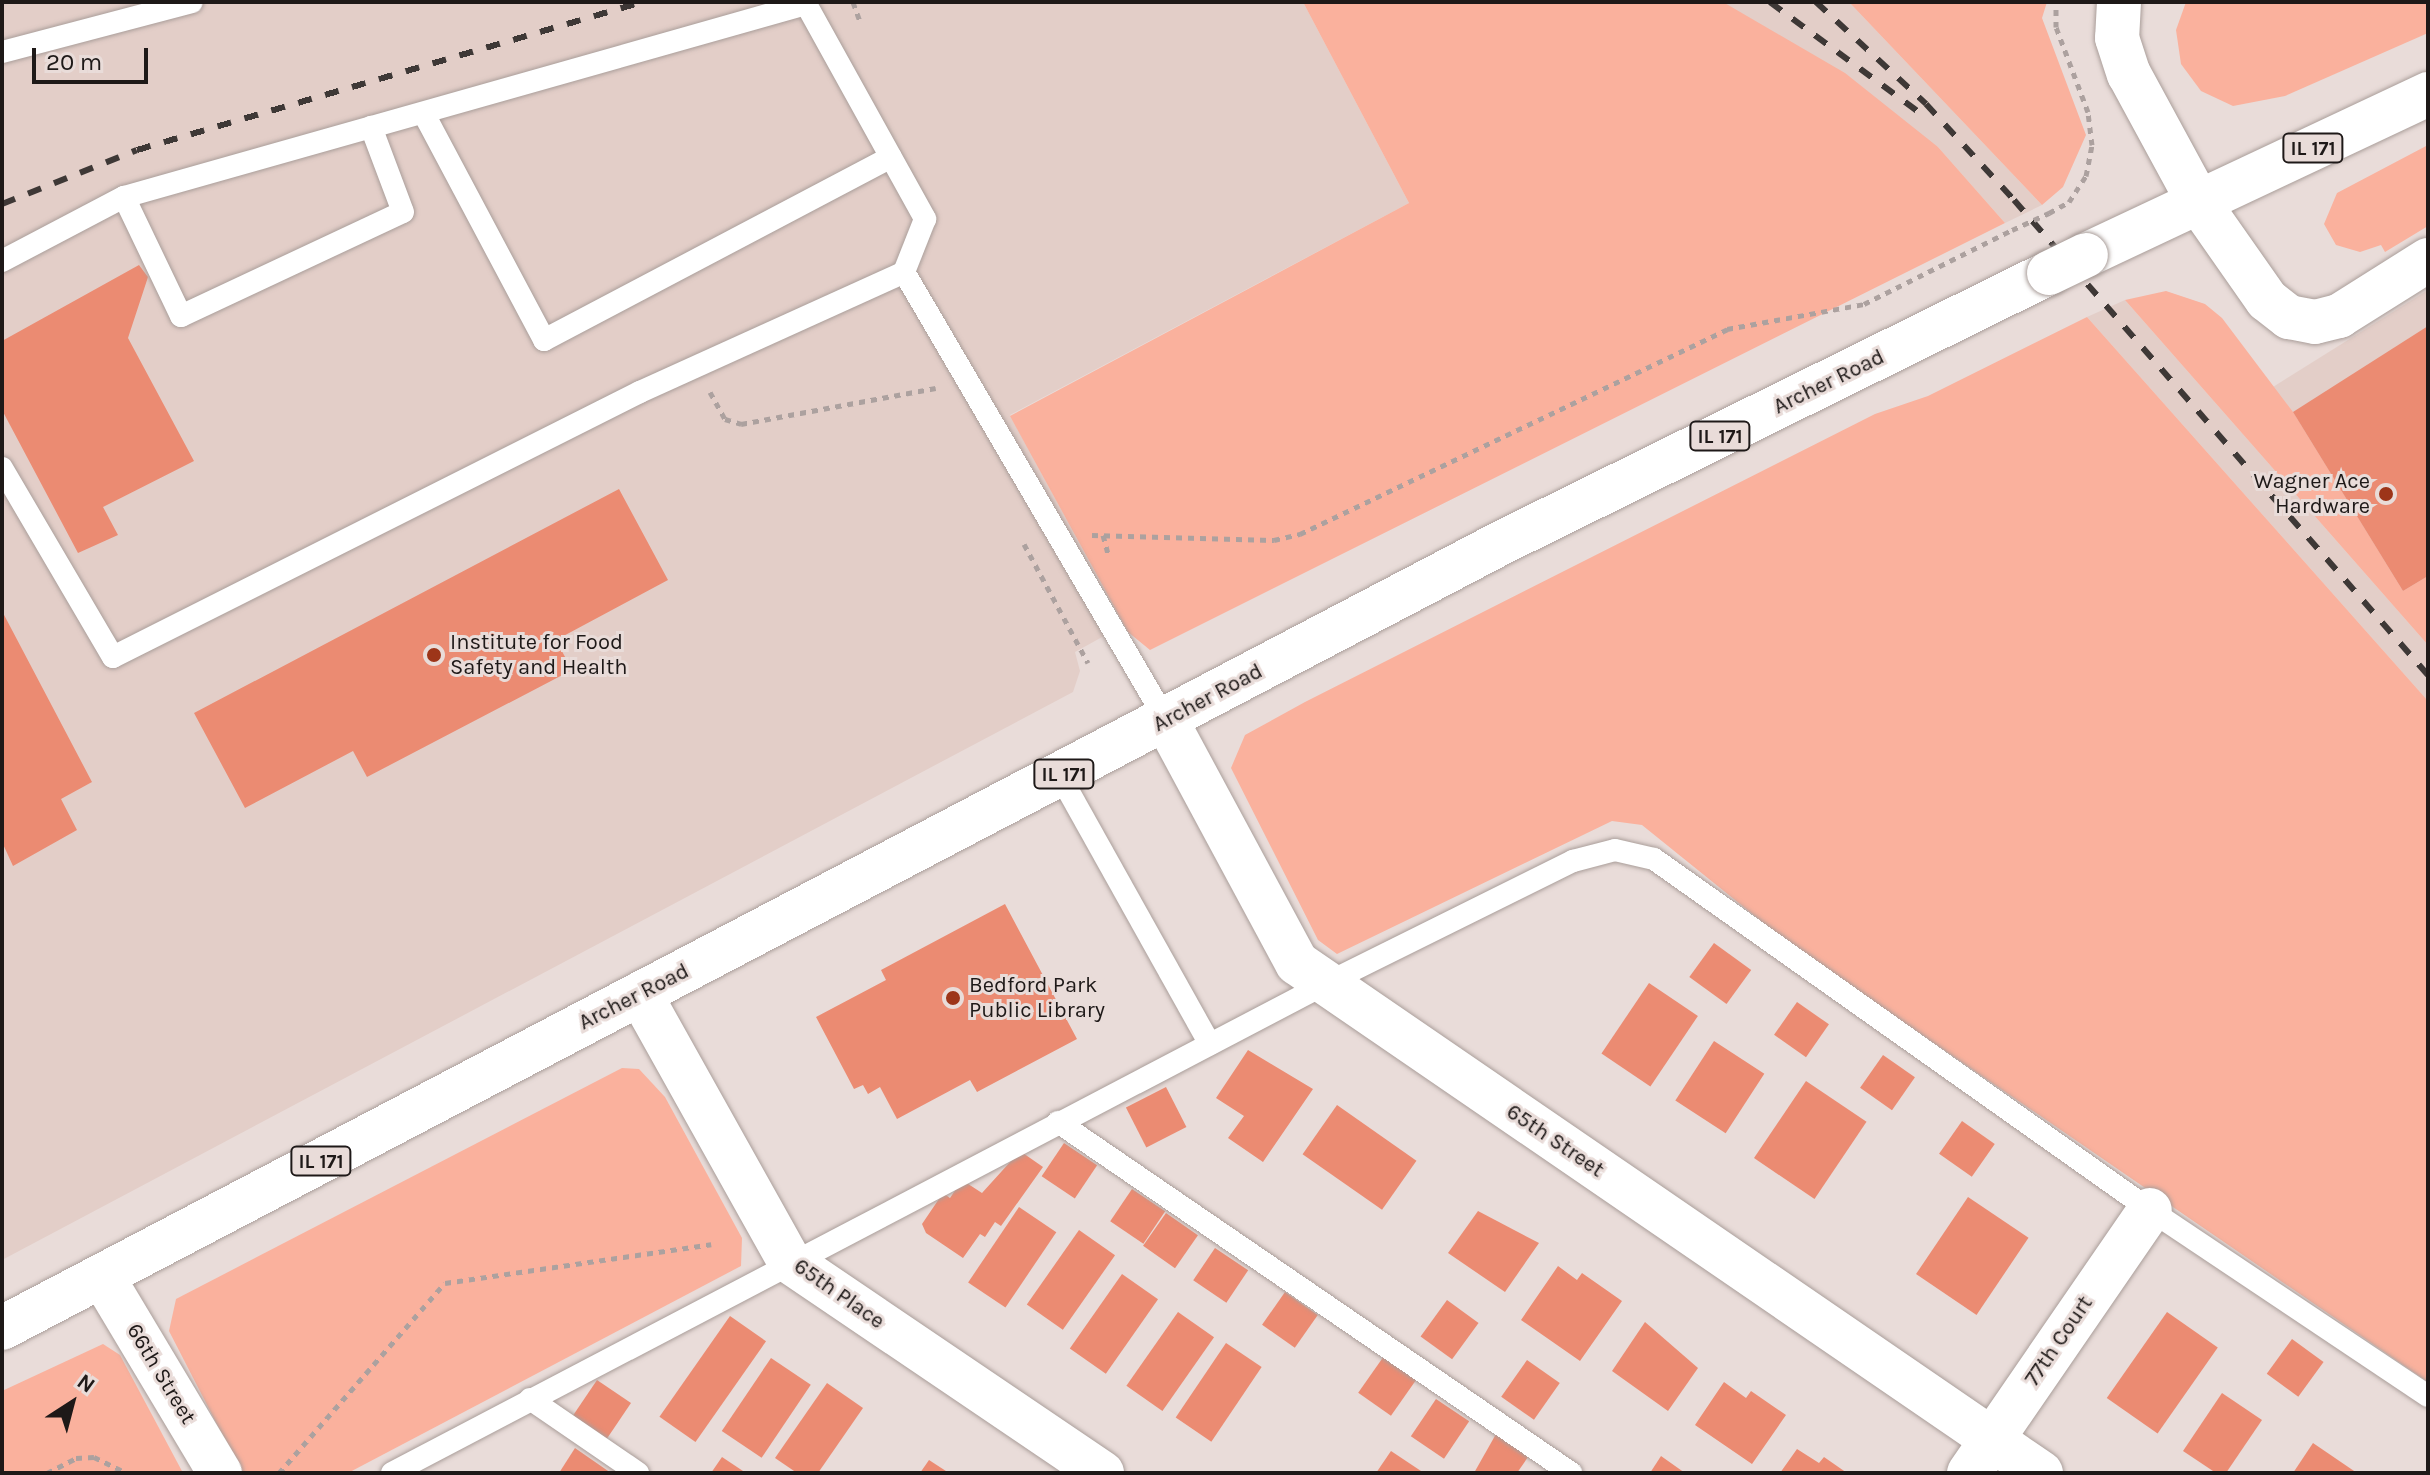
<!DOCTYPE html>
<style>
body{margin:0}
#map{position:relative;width:2430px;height:1475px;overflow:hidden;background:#e9dcd9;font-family:Karla,sans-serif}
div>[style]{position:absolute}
.built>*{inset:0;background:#e3cec8}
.green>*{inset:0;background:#fab19d}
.building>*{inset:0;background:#eb8b72;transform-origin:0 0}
.path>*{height:5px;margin-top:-2.5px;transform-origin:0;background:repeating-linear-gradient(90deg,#aca19f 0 6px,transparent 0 12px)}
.roads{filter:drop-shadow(0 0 2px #aa9e9a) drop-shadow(0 0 2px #aa9e9a)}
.service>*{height:22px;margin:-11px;padding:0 11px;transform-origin:11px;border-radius:11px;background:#fff}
.minor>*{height:44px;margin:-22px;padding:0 22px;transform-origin:22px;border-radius:22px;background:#fff}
.primary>*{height:44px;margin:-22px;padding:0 22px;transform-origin:22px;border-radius:22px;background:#fff}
.rail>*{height:6px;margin-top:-3px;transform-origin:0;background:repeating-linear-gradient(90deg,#3e3836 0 14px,transparent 0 28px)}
.path-bridge>*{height:5px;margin-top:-2.5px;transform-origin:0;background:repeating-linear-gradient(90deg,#aca19f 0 6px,transparent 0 12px)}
.bridges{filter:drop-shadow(0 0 2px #aa9e9a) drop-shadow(0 0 2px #aa9e9a)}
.primary-bridge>*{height:44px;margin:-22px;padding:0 22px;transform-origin:22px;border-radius:22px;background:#fff}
.dots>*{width:22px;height:22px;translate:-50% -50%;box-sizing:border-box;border:4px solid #e9dcd9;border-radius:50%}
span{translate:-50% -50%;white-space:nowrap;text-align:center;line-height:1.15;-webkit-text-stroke:6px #e9dcd9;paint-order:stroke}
.shield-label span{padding:2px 6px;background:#e9dcd9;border:2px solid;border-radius:6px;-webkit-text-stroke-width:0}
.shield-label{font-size:20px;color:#1e1918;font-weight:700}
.street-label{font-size:22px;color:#1e1918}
.poi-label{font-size:22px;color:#1e1918}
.right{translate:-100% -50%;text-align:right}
.left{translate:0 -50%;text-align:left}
.frame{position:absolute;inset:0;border:4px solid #1e1918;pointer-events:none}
.north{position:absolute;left:32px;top:1363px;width:80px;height:80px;-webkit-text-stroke:6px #e9dcd9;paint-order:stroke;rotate:36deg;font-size:22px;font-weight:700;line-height:32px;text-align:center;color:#1e1918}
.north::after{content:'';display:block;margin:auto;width:28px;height:36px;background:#1e1918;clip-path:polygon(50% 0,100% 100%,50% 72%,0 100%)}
.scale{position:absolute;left:32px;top:48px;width:116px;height:36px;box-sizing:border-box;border:4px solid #1e1918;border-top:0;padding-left:10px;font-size:24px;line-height:28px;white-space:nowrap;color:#1e1918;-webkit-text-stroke:6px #e9dcd9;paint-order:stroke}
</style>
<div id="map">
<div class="built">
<i style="clip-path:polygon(2px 2px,1303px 2px,1409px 203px,1010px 415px,1124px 625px,1075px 652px,1080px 671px,1073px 692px,2px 1260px)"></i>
<i style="clip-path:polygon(1723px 2px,1849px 2px,2042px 205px,2005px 223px,1938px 147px)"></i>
<i style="clip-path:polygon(2428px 290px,2428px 576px,2403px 591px,2273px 387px)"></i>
<i style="clip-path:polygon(2125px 300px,2428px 645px,2428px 701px,2087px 317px)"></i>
</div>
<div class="green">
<i style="clip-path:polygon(1303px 2px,1723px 2px,1845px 73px,1938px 147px,2005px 223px,1150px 650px,1128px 632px,1010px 416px,1409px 203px)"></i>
<i style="clip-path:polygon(1849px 2px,2047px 2px,2042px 18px,2086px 135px,2063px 187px,2042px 205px)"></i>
<i style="clip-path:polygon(2186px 2px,2428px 2px,2428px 33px,2285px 96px,2233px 106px,2201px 91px,2181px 64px,2176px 30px)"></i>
<i style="clip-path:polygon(2428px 145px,2428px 226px,2385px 252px,2381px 245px,2360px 252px,2336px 245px,2324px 224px,2337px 193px)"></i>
<i style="clip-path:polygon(2166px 291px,2205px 304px,2222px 318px,2293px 412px,2403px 591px,2428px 576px,2428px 645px,2125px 300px)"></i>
<i style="clip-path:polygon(2087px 317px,2428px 701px,2428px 1382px,1791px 945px,1642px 825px,1612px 821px,1337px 954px,1318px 940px,1231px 768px,1245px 735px,1305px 702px,1875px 414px,1928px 396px)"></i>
<i style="clip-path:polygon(622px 1068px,639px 1069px,665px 1097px,742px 1238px,741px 1266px,348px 1473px,242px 1473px,169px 1331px,176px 1299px)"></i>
<i style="clip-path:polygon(103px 1344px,120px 1355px,183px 1473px,2px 1473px,2px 1391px)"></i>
</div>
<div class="building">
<i style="clip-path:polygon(139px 265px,148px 277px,128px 338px,194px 461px,103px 507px,118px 535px,78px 553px,2px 410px,2px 341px)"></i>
<i style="clip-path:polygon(2428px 326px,2428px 576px,2403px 591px,2293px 412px)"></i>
<i style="clip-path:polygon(619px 489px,668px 580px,556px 640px,572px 670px,367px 777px,353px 751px,245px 808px,194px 713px)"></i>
<i style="clip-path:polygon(2px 611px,92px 782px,61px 799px,77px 830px,13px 866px,2px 842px)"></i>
<i style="clip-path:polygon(1005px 904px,1077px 1039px,977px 1092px,970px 1080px,897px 1119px,880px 1087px,868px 1094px,863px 1085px,854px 1089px,816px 1017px,886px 980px,881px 970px)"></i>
<i style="left:1714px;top:943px;width:46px;height:42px;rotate:36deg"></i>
<i style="left:1649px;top:983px;width:59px;height:85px;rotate:34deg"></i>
<i style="left:1797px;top:1002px;width:39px;height:40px;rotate:35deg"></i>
<i style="left:1714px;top:1041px;width:60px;height:71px;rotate:33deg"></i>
<i style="clip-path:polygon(1248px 1050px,1313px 1089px,1263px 1162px,1228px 1138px,1244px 1116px,1216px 1098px)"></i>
<i style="left:1883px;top:1055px;width:39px;height:40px;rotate:35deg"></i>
<i style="left:1806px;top:1081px;width:73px;height:93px;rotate:34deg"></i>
<i style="left:1166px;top:1087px;width:45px;height:45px;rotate:63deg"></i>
<i style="left:1337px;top:1105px;width:97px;height:60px;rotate:35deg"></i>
<i style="left:1962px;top:1121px;width:40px;height:40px;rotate:35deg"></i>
<i style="left:1064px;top:1143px;width:40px;height:40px;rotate:34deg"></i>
<i style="clip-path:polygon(1020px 1151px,1043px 1167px,1001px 1226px,995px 1222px,985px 1237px,980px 1234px,963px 1258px,926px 1233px,922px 1224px,943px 1193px,950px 1198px,962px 1180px,982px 1193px)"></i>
<i style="left:1132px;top:1189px;width:40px;height:39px;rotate:34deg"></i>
<i style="left:1968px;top:1197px;width:73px;height:93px;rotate:34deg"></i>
<i style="left:1019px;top:1207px;width:45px;height:91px;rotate:34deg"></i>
<i style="clip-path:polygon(1478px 1211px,1539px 1243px,1505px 1292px,1448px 1253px)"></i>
<i style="left:1166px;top:1213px;width:39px;height:40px;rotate:35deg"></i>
<i style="left:1079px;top:1230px;width:44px;height:91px;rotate:35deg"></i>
<i style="left:1215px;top:1248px;width:40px;height:39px;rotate:34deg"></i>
<i style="clip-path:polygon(1558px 1266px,1577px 1280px,1582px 1273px,1622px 1301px,1580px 1361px,1521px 1320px)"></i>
<i style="left:1122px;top:1274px;width:44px;height:91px;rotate:35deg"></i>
<i style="left:1285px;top:1292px;width:40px;height:40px;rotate:35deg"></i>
<i style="left:1447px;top:1300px;width:39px;height:45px;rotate:36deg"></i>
<i style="left:1178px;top:1312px;width:44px;height:90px;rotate:35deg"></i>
<i style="left:2167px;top:1312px;width:62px;height:105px;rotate:35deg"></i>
<i style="left:730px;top:1316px;width:44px;height:123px;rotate:35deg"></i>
<i style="clip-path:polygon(1645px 1322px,1698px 1368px,1668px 1411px,1612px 1371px)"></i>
<i style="left:2292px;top:1339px;width:39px;height:43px;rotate:36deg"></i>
<i style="left:1226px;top:1343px;width:43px;height:90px;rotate:34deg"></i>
<i style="left:1384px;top:1356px;width:40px;height:45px;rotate:35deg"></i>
<i style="left:771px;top:1358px;width:48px;height:88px;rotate:34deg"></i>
<i style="left:1527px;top:1360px;width:40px;height:45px;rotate:35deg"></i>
<i style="left:597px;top:1380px;width:41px;height:45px;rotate:34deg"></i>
<i style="clip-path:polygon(1724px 1382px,1746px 1398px,1751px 1391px,1786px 1415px,1752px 1464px,1695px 1425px)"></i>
<i style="clip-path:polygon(827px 1383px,863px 1408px,818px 1473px,797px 1473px,775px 1458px)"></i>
<i style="clip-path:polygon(2222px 1393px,2262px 1420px,2226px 1473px,2216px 1473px,2183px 1451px)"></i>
<i style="left:1436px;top:1399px;width:40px;height:45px;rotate:34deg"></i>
<i style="clip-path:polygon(1496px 1434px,1528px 1457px,1517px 1473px,1474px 1473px)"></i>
<i style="clip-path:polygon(2313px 1443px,2357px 1473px,2293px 1473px)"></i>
<i style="clip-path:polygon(575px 1448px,611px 1473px,559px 1473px)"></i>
<i style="clip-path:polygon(1797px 1449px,1819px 1463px,1824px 1457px,1847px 1473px,1780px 1473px)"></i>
<i style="clip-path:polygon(1391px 1451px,1424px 1473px,1376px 1473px)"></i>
<i style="clip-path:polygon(1661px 1456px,1685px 1473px,1650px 1473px)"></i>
<i style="clip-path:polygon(722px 1457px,746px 1473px,711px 1473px)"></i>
<i style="clip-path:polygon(929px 1460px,949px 1473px,920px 1473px)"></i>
</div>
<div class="path">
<i style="left:853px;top:2px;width:20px;rotate:70deg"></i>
<i style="left:2049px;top:213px;width:23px;rotate:-29deg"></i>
<i style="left:2069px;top:202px;width:31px;rotate:-57deg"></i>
<i style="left:2086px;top:176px;width:32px;rotate:-79deg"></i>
<i style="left:2092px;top:145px;width:33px;rotate:-97deg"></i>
<i style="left:2088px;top:112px;width:91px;rotate:-110.6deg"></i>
<i style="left:2056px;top:27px;width:25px;rotate:-90deg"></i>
<i style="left:710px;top:392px;width:31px;rotate:61deg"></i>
<i style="left:725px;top:419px;width:17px;rotate:17deg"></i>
<i style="left:741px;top:424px;width:198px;rotate:-10.5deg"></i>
<i style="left:1092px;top:535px;width:182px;rotate:1.6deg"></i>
<i style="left:1274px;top:540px;width:27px;rotate:-13deg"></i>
<i style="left:1300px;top:534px;width:474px;rotate:-25.6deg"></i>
<i style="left:1727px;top:329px;width:139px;rotate:-10.3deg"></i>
<i style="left:1864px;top:304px;width:165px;rotate:-26.6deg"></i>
<i style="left:1103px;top:535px;width:23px;rotate:75deg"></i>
<i style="left:1024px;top:544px;width:135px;rotate:61.7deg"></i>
<i style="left:47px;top:1473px;width:33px;rotate:-27deg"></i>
<i style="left:76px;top:1458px;width:18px;rotate:-3deg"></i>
<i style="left:94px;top:1457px;width:37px;rotate:26deg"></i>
<i style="left:279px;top:1473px;width:252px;rotate:-48.9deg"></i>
<i style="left:445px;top:1283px;width:269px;rotate:-8.3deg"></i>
</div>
<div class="roads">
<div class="service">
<i style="left:2px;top:52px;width:196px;rotate:-14.7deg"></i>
<i style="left:424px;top:114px;width:256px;rotate:62deg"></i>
<i style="left:544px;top:340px;width:392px;rotate:-27.8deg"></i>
<i style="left:124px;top:197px;width:132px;rotate:64.4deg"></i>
<i style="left:181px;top:316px;width:245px;rotate:-25.1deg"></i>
<i style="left:403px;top:212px;width:91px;rotate:-110.6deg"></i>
<i style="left:2px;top:261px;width:138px;rotate:-27.7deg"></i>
<i style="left:124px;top:197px;width:709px;rotate:-15.8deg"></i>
<i style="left:806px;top:4px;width:246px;rotate:61deg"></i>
<i style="left:925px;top:219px;width:57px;rotate:111.6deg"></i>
<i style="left:904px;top:272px;width:519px;rotate:59.68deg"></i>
<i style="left:2px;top:468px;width:219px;rotate:59.6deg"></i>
<i style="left:113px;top:657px;width:590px;rotate:-26.7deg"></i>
<i style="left:640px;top:392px;width:290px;rotate:-24.4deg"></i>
<i style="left:1060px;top:776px;width:307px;rotate:60.8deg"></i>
<i style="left:1058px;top:1122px;width:622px;rotate:34.38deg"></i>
<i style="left:530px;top:1399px;width:131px;rotate:34.4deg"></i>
<i style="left:392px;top:1473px;width:1053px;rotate:-27.66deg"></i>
<i style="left:1325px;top:984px;width:277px;rotate:-26.4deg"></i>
<i style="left:1573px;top:861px;width:43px;rotate:-14.7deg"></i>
<i style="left:1615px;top:850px;width:40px;rotate:13deg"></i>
<i style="left:1654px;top:859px;width:608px;rotate:35.29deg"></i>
<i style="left:2150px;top:1210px;width:334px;rotate:33.8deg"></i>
</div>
<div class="minor">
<i style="left:1166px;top:720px;width:276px;rotate:61.7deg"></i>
<i style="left:1297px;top:963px;width:902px;rotate:34.43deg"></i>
<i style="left:640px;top:994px;width:306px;rotate:60.8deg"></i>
<i style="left:789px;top:1261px;width:378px;rotate:34.1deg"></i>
<i style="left:102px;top:1276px;width:230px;rotate:59.1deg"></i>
<i style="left:1969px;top:1473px;width:319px;rotate:-55.5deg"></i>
</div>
<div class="primary">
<i style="left:2119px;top:2px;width:36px;rotate:93deg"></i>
<i style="left:2117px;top:38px;width:38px;rotate:72deg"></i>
<i style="left:2129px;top:74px;width:147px;rotate:61.5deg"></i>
<i style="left:2199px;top:203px;width:118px;rotate:55deg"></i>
<i style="left:2267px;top:300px;width:28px;rotate:38deg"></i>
<i style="left:2289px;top:317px;width:26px;rotate:11deg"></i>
<i style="left:2315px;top:322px;width:25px;rotate:-14deg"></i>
<i style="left:2339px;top:316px;width:105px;rotate:-32.2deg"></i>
<i style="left:2086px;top:255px;width:378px;rotate:-25.2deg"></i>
<i style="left:2px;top:1328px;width:1694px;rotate:-27.64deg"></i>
<i style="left:1503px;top:542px;width:609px;rotate:-26.23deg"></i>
</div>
</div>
<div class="rail">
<i style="left:1770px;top:2px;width:187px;rotate:36.5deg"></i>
<i style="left:1816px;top:2px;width:150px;rotate:42.8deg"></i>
<i style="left:1926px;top:104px;width:130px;rotate:47.5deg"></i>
<i style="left:2014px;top:200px;width:630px;rotate:48.93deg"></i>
<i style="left:2px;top:204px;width:145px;rotate:-21.8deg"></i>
<i style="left:137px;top:150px;width:526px;rotate:-16.33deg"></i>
</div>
<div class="path-bridge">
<i style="left:2012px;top:230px;width:41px;rotate:-24.7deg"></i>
</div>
<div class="bridges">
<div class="primary-bridge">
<i style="left:2049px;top:273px;width:41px;rotate:-25.9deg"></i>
</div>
</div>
<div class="dots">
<i style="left:2386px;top:494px;background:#9d3519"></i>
<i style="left:434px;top:655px;background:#9d3519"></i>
<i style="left:953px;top:998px;background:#9d3519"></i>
</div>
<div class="shield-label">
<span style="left:2313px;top:148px">IL 171</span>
<span style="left:1720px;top:436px">IL 171</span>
<span style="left:1064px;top:774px">IL 171</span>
<span style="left:321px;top:1161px">IL 171</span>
</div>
<div class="street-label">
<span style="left:1829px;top:382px;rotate:-26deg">Archer Road</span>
<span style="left:1208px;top:698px;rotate:-28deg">Archer Road</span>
<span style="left:634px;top:997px;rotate:-27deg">Archer Road</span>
<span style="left:1555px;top:1141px;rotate:34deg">65th Street</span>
<span style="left:839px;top:1294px;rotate:35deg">65th Place</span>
<span style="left:2059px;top:1341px;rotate:-56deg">77th Court</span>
<span style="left:161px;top:1374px;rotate:59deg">66th Street</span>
</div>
<div class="poi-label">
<span class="right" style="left:2370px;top:494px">Wagner Ace<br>Hardware</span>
<span class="left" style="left:450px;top:655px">Institute for Food<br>Safety and Health</span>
<span class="left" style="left:969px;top:998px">Bedford Park<br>Public Library</span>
</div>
<div class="frame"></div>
<div class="north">N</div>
<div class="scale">20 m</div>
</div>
